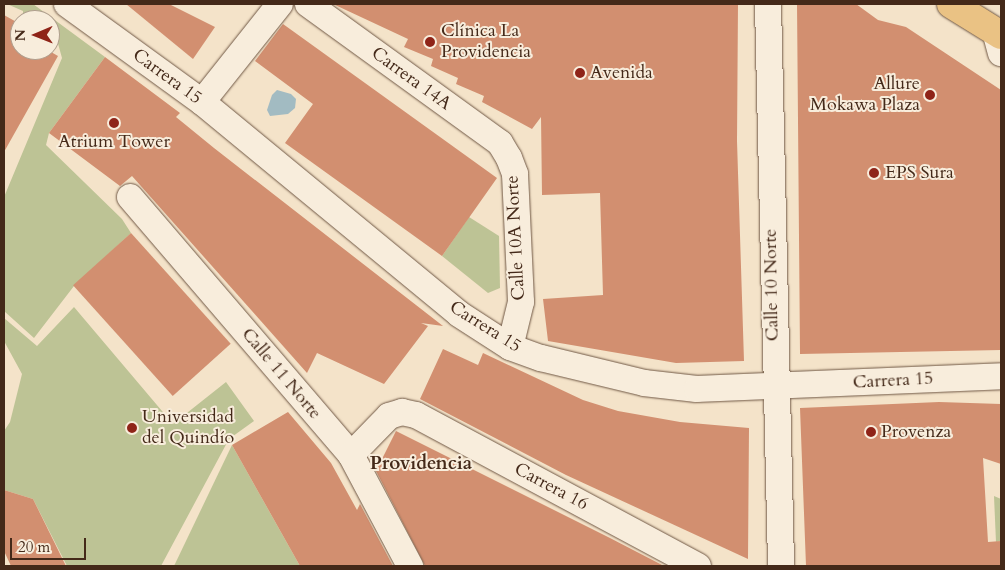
<!DOCTYPE html>
<meta charset="utf-8">
<style>
body{margin:0}
#map{position:relative;width:1005px;height:570px;overflow:hidden;background:#f4e3c9;font-family:Cardo,serif}
div>[style]{position:absolute}
.green>*{inset:0;background:#bdc395}
.water>*{inset:0;background:#a2bbc2}
.building>*{inset:0;background:#d28f70;transform-origin:0 0}
.roads{filter:drop-shadow(0 0 1px #705845) drop-shadow(0 0 1px #705845)}
.minor>*{height:26px;margin:-13px;padding:0 13px;transform-origin:13px;border-radius:13px;background:#f8eddc}
.major>*{height:28px;margin:-14px;padding:0 14px;transform-origin:14px;border-radius:14px;background:#eac284}
.dots>*{width:14px;height:14px;translate:-50% -50%;box-sizing:border-box;border:2px solid #f8eddc;border-radius:50%}
span{translate:-50% -50%;white-space:nowrap;text-align:center;line-height:1.15;-webkit-text-stroke:4px #f8eddc;paint-order:stroke}
.poi-label{font-size:18px;color:#442919}
.left{translate:0 -50%;text-align:left}
.right{translate:-100% -50%;text-align:right}
.street-label{font-size:18px;color:#442919}
.neighbourhood-label{font-size:19px;color:#442919;font-weight:700}
.frame{position:absolute;inset:0;border:5px solid #442919;pointer-events:none}
.north{position:absolute;left:10px;top:10px;width:50px;height:50px;box-sizing:border-box;background:#f8eddc;border:1px solid #b09f8e;border-radius:50%;rotate:269deg;font-size:14px;font-weight:700;line-height:20px;text-align:center;color:#442919}
.north::after{content:'';display:block;margin:auto;width:18px;height:22px;background:#8f2418;clip-path:polygon(50% 0,100% 100%,50% 72%,0 100%)}
.scale{position:absolute;left:10px;top:538px;width:76px;height:22px;box-sizing:border-box;border:2px solid #442919;border-top:0;padding-left:6px;font-size:15px;line-height:18px;white-space:nowrap;color:#442919;-webkit-text-stroke:4px #f8eddc;paint-order:stroke}
</style>
<div id="map">
<div class="green">
<i style="clip-path:polygon(7px 4px,33px 4px,105px 57px,49px 133px,46px 145px,122px 219px,131px 233px,74px 286px,34px 338px,4px 311px,4px 197px,62px 58px,57px 40px,50px 36px,50px 20px,23px 20px,23px 11px)"></i>
<i style="clip-path:polygon(469px 217px,499px 236px,500px 288px,488px 293px,442px 256px)"></i>
<i style="clip-path:polygon(74px 307px,173px 424px,226px 382px,254px 421px,229px 439px,161px 566px,67px 566px,33px 499px,4px 490px,4px 431px,10px 422px,22px 374px,4px 341px,4px 318px,37px 346px)"></i>
<i style="clip-path:polygon(232px 445px,300px 566px,174px 566px)"></i>
<i style="clip-path:polygon(994px 496px,1001px 499px,1001px 541px,996px 542px)"></i>
</div>
<div class="water">
<i style="clip-path:polygon(277px 90px,291px 94px,296px 99px,295px 108px,288px 114px,270px 116px,267px 110px,272px 95px)"></i>
</div>
<div class="building">
<i style="clip-path:polygon(126px 4px,169px 4px,215px 27px,193px 59px)"></i>
<i style="clip-path:polygon(333px 4px,738px 4px,737px 141px,744px 361px,676px 363px,548px 341px,543px 299px,603px 295px,600px 193px,542px 195px,541px 117px,532px 129px,482px 102px,484px 96px,456px 84px,458px 78px,431px 66px,433px 59px,404px 47px,408px 39px)"></i>
<i style="clip-path:polygon(797px 4px,856px 4px,878px 20px,906px 27px,1001px 90px,1001px 350px,800px 354px)"></i>
<i style="clip-path:polygon(4px 15px,20px 24px,20px 50px,50px 50px,50px 40px,54px 42px,51px 52px,58px 56px,4px 152px)"></i>
<i style="clip-path:polygon(283px 24px,497px 178px,442px 256px,285px 143px,313px 104px,255px 61px)"></i>
<i style="clip-path:polygon(105px 57px,180px 113px,176px 117px,214px 148px,443px 326px,421px 323px,428px 326px,384px 384px,317px 353px,307px 373px,132px 176px,120px 186px,49px 133px)"></i>
<i style="left:131px;top:233px;width:149px;height:78px;rotate:48deg"></i>
<i style="clip-path:polygon(443px 349px,478px 365px,483px 353px,583px 400px,618px 411px,680px 422px,749px 428px,748px 559px,566px 475px,420px 399px)"></i>
<i style="clip-path:polygon(939px 402px,1001px 404px,1001px 464px,983px 458px,988px 542px,1001px 541px,1001px 566px,806px 566px,800px 408px)"></i>
<i style="clip-path:polygon(288px 412px,331px 463px,357px 510px,360px 504px,393px 566px,300px 566px,232px 445px)"></i>
<i style="clip-path:polygon(396px 431px,610px 538px,664px 566px,425px 566px,376px 471px)"></i>
<i style="clip-path:polygon(4px 490px,33px 499px,66px 566px,11px 566px,4px 551px)"></i>
</div>
<div class="roads">
<div class="minor">
<i style="left:67px;top:4px;width:167px;rotate:36deg"></i>
<i style="left:202px;top:102px;width:333px;rotate:39.5deg"></i>
<i style="left:459px;top:314px;width:61px;rotate:32.9deg"></i>
<i style="left:510px;top:347px;width:33px;rotate:20deg"></i>
<i style="left:541px;top:358px;width:106px;rotate:13.6deg"></i>
<i style="left:644px;top:383px;width:53px;rotate:6.5deg"></i>
<i style="left:697px;top:389px;width:304px;rotate:-2.4deg"></i>
<i style="left:308px;top:4px;width:237px;rotate:35.9deg"></i>
<i style="left:500px;top:143px;width:17px;rotate:59deg"></i>
<i style="left:509px;top:158px;width:17px;rotate:69deg"></i>
<i style="left:515px;top:174px;width:128px;rotate:87.3deg"></i>
<i style="left:521px;top:302px;width:46px;rotate:103.7deg"></i>
<i style="left:768px;top:4px;width:562px;rotate:88.67deg"></i>
<i style="left:995px;top:31px;width:23px;rotate:75deg"></i>
<i style="left:202px;top:102px;width:125px;rotate:-51.5deg"></i>
<i style="left:130px;top:197px;width:340px;rotate:49.4deg"></i>
<i style="left:351px;top:455px;width:126px;rotate:62deg"></i>
<i style="left:351px;top:455px;width:54px;rotate:-45.7deg"></i>
<i style="left:389px;top:416px;width:14px;rotate:-17deg"></i>
<i style="left:402px;top:412px;width:14px;rotate:12deg"></i>
<i style="left:416px;top:415px;width:320px;rotate:28.2deg"></i>
</div>
<div class="major">
<i style="left:951px;top:4px;width:59px;rotate:31.8deg"></i>
</div>
</div>
<div class="dots">
<i style="left:430px;top:42px;background:#8f2418"></i>
<i style="left:580px;top:73px;background:#8f2418"></i>
<i style="left:930px;top:95px;background:#8f2418"></i>
<i style="left:114px;top:123px;background:#8f2418"></i>
<i style="left:874px;top:173px;background:#8f2418"></i>
<i style="left:132px;top:428px;background:#8f2418"></i>
<i style="left:871px;top:432px;background:#8f2418"></i>
</div>
<div class="poi-label">
<span class="left" style="left:441px;top:42px">Clínica La<br>Providencia</span>
<span class="left" style="left:590px;top:73px">Avenida</span>
<span class="right" style="left:920px;top:95px">Allure<br>Mokawa Plaza</span>
<span style="left:114px;top:142px">Atrium Tower</span>
<span class="left" style="left:885px;top:173px">EPS Sura</span>
<span class="left" style="left:142px;top:428px">Universidad<br>del Quindío</span>
<span class="left" style="left:881px;top:432px">Provenza</span>
</div>
<div class="street-label">
<span style="left:167px;top:77px;rotate:36deg">Carrera 15</span>
<span style="left:411px;top:79px;rotate:36deg">Carrera 14A</span>
<span style="left:516px;top:238px;rotate:-93deg">Calle 10A Norte</span>
<span style="left:772px;top:285px;rotate:-91deg">Calle 10 Norte</span>
<span style="left:485px;top:327px;rotate:32deg">Carrera 15</span>
<span style="left:281px;top:374px;rotate:50deg">Calle 11 Norte</span>
<span style="left:893px;top:381px;rotate:-3deg">Carrera 15</span>
<span style="left:551px;top:487px;rotate:28deg">Carrera 16</span>
</div>
<div class="neighbourhood-label">
<span style="left:421px;top:464px">Providencia</span>
</div>
<div class="frame"></div>
<div class="north">N</div>
<div class="scale">20 m</div>
</div>
